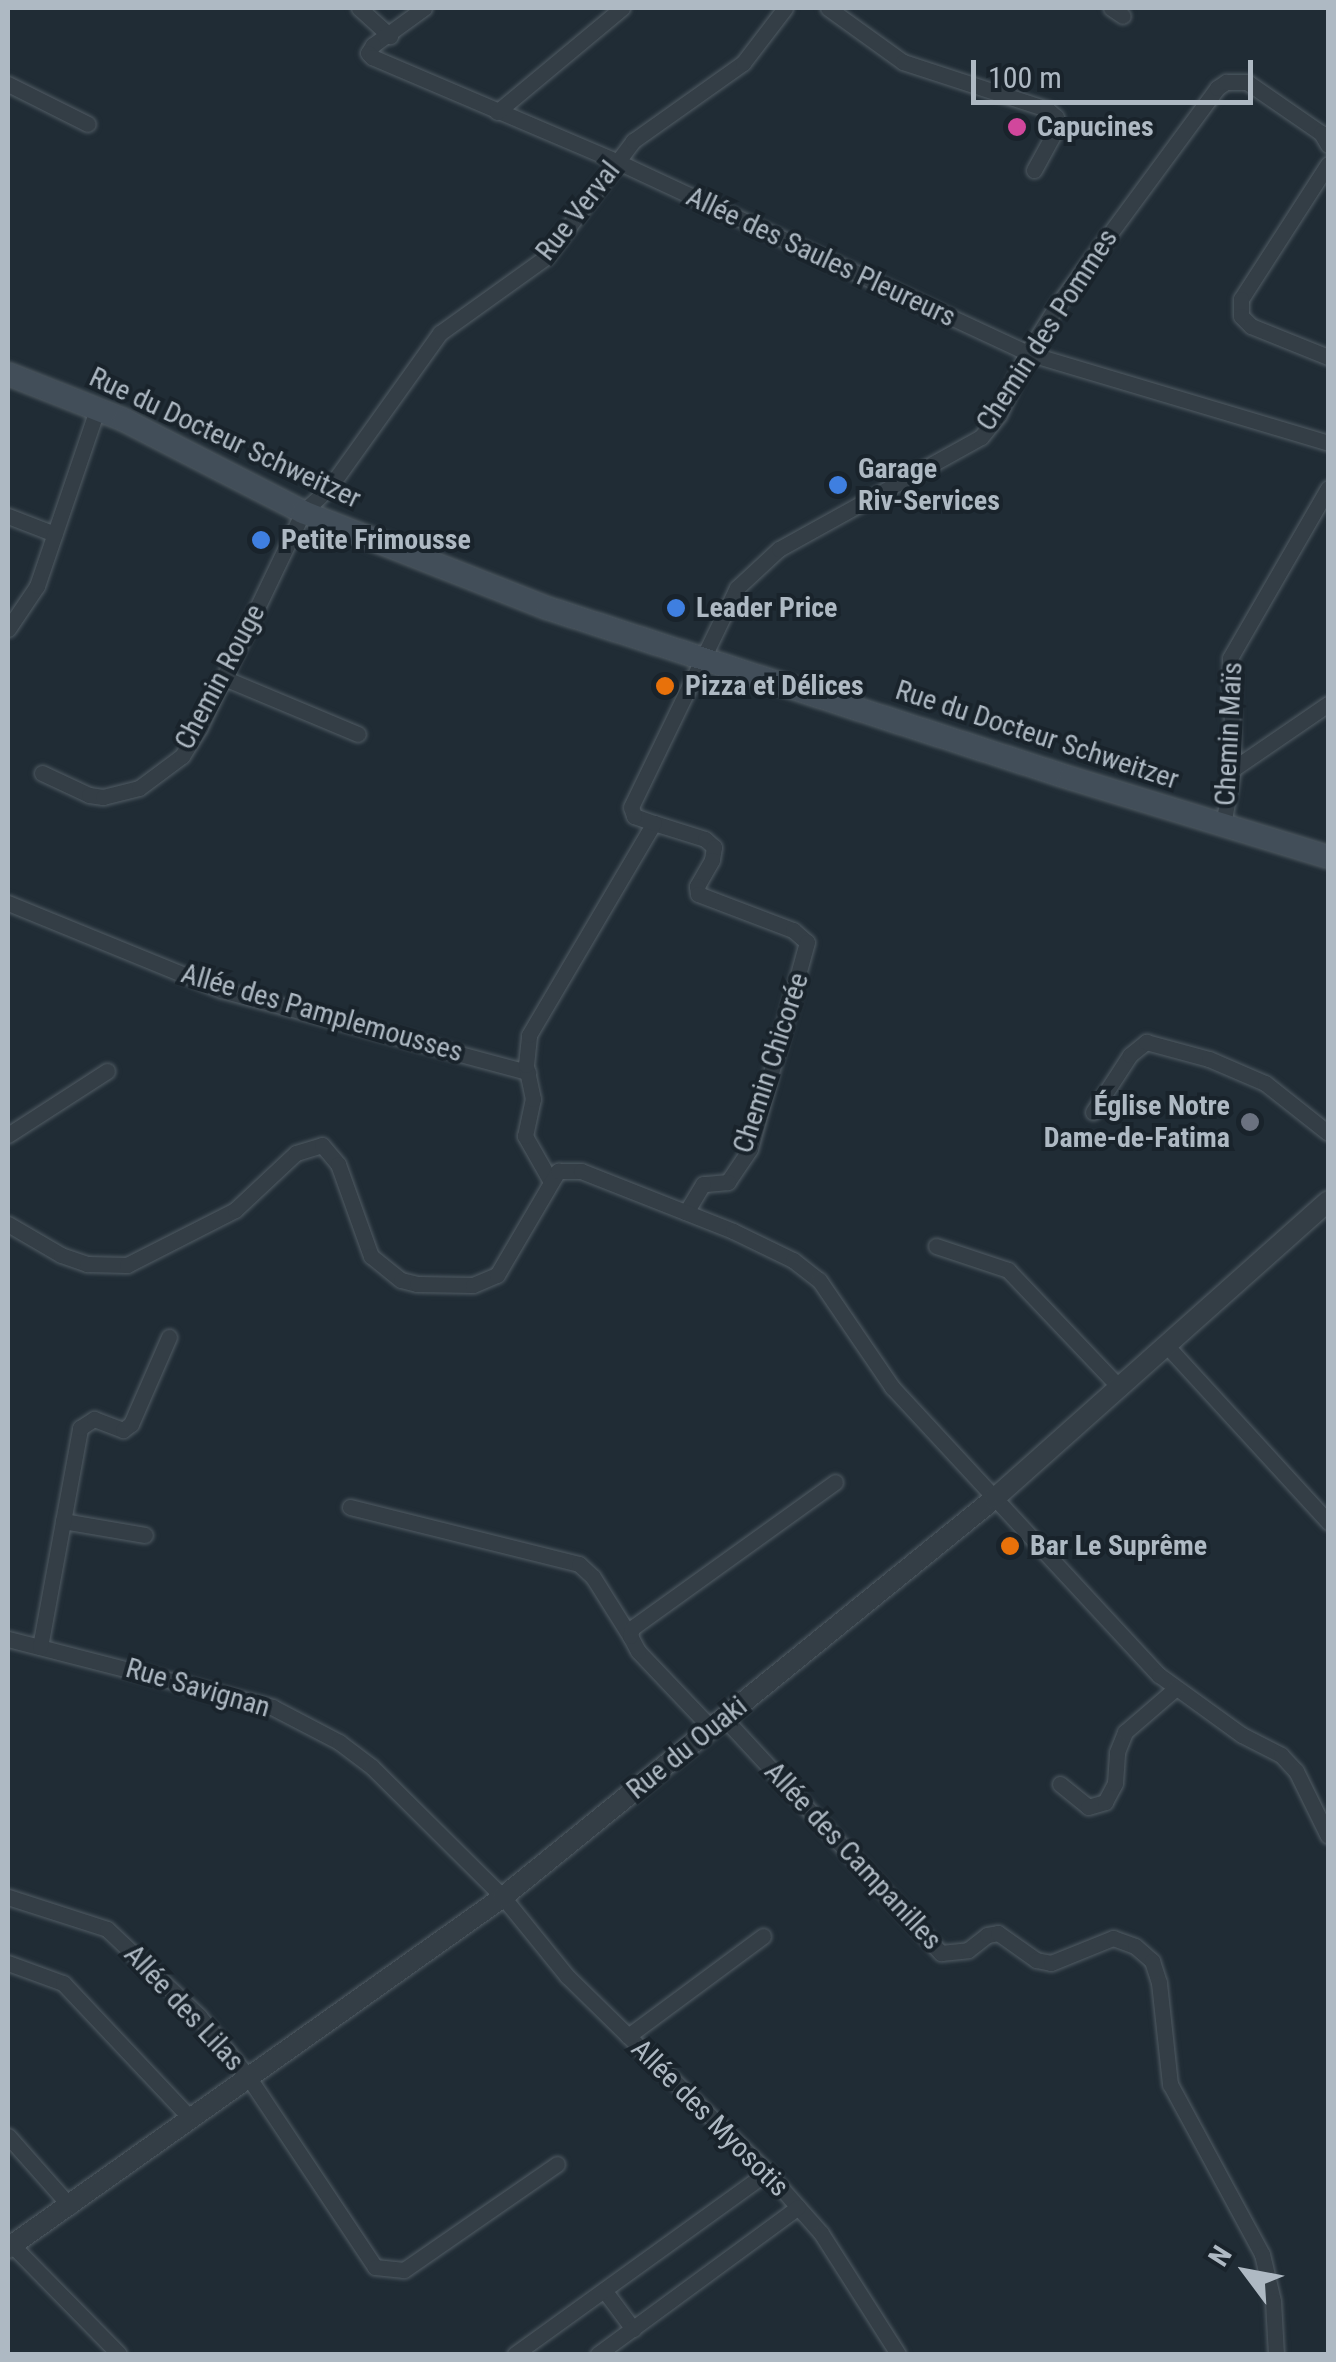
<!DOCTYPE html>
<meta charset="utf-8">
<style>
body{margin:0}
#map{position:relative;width:1336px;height:2362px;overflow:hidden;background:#202c35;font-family:"Roboto Condensed",sans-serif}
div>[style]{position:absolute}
.roads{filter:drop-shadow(0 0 2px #515c64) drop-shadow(0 0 2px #515c64)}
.minor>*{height:15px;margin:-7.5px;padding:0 7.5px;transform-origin:7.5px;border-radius:7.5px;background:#343e46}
.tertiary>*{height:20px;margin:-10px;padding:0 10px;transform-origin:10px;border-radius:10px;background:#343e46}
.secondary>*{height:22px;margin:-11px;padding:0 11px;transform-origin:11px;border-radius:11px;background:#424e59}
.dots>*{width:28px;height:28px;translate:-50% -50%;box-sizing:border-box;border:5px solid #19232b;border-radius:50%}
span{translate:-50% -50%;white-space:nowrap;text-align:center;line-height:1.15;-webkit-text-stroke:8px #19232b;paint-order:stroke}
.poi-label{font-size:28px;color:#aeb9c3;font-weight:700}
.left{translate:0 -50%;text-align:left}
.right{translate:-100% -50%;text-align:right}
.street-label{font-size:28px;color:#aeb9c3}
.frame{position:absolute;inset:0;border:10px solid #aeb9c3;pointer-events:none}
.north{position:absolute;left:1196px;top:2222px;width:100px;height:100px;-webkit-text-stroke:8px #19232b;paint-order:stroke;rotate:302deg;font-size:28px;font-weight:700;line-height:40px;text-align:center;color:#aeb9c3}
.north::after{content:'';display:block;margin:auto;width:35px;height:45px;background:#aeb9c3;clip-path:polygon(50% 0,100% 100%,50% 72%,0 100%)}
.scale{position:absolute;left:971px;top:60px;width:282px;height:45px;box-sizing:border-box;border:5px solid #aeb9c3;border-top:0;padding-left:12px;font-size:30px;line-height:35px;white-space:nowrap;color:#aeb9c3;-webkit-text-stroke:8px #19232b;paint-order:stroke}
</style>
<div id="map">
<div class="roads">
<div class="minor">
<i style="left:359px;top:8px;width:42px;rotate:42.1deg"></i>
<i style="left:424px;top:8px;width:63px;rotate:144deg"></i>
<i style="left:373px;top:45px;width:9px;rotate:122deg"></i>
<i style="left:368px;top:53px;width:6px;rotate:45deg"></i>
<i style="left:372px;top:57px;width:265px;rotate:23.1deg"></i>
<i style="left:616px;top:161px;width:454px;rotate:25deg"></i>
<i style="left:1027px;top:353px;width:314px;rotate:16.6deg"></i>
<i style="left:828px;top:8px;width:92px;rotate:35.8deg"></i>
<i style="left:903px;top:62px;width:151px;rotate:18.1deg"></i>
<i style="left:1047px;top:109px;width:12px;rotate:42deg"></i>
<i style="left:1056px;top:117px;width:11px;rotate:85deg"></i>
<i style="left:1057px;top:128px;width:48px;rotate:118.7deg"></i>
<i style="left:1111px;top:8px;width:14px;rotate:34deg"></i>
<i style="left:8px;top:84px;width:89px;rotate:26.6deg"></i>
<i style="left:497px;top:112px;width:163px;rotate:-39.8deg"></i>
<i style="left:1328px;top:164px;width:161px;rotate:122.8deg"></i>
<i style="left:1241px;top:299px;width:17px;rotate:90deg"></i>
<i style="left:1241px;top:316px;width:14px;rotate:45deg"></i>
<i style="left:1251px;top:326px;width:83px;rotate:21.9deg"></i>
<i style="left:8px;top:516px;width:50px;rotate:21deg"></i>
<i style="left:8px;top:629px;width:52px;rotate:-56deg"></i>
<i style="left:37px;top:586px;width:186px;rotate:-71.2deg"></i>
<i style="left:224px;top:678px;width:145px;rotate:22.7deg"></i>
<i style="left:1233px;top:769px;width:115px;rotate:-34.4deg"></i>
<i style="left:42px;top:773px;width:52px;rotate:25.1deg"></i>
<i style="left:89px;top:795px;width:14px;rotate:8deg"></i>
<i style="left:103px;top:797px;width:37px;rotate:-14deg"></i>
<i style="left:139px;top:788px;width:54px;rotate:-36.7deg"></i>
<i style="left:182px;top:756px;width:34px;rotate:-58deg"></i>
<i style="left:200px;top:727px;width:238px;rotate:-64.4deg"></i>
<i style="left:303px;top:512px;width:35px;rotate:-43deg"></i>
<i style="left:329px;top:488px;width:191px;rotate:-54.4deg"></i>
<i style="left:440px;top:333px;width:130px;rotate:-35.6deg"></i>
<i style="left:546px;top:257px;width:145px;rotate:-53.1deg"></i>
<i style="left:633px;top:141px;width:135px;rotate:-35.3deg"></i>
<i style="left:743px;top:63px;width:69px;rotate:-52.6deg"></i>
<i style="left:654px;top:823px;width:53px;rotate:17.4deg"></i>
<i style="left:705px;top:839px;width:12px;rotate:42deg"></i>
<i style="left:714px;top:847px;width:13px;rotate:99deg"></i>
<i style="left:712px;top:860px;width:30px;rotate:120deg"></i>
<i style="left:697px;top:886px;width:8px;rotate:83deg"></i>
<i style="left:698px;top:894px;width:102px;rotate:20.8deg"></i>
<i style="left:793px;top:930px;width:18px;rotate:41deg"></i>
<i style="left:807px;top:942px;width:215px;rotate:105.4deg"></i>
<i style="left:750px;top:1149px;width:40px;rotate:124deg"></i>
<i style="left:728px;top:1182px;width:25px;rotate:175deg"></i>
<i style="left:703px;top:1184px;width:33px;rotate:121deg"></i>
<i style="left:1223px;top:825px;width:57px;rotate:-79.9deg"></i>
<i style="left:1233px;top:769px;width:111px;rotate:-91.5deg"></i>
<i style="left:1230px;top:658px;width:196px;rotate:-60deg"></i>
<i style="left:8px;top:903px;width:230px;rotate:22.2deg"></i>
<i style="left:221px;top:990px;width:318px;rotate:15deg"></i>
<i style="left:1093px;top:1112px;width:68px;rotate:-57deg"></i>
<i style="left:1130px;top:1055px;width:21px;rotate:-39deg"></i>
<i style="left:1146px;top:1042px;width:65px;rotate:15.1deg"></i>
<i style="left:1209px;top:1059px;width:61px;rotate:23.2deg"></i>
<i style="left:1265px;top:1083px;width:80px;rotate:38.4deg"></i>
<i style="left:8px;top:1135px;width:118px;rotate:-32.9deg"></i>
<i style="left:550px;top:1180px;width:51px;rotate:-119.6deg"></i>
<i style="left:525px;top:1136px;width:38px;rotate:-78deg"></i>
<i style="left:533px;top:1099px;width:35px;rotate:-102deg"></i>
<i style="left:526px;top:1065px;width:30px;rotate:-84deg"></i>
<i style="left:529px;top:1035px;width:246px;rotate:-59.5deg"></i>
<i style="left:654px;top:823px;width:21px;rotate:-161deg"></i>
<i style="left:634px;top:816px;width:9px;rotate:-108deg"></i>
<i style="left:631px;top:807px;width:243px;rotate:-64.2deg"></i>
<i style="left:737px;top:588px;width:57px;rotate:-42.9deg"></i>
<i style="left:779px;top:549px;width:231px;rotate:-29deg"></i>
<i style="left:981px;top:437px;width:28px;rotate:-51deg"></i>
<i style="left:999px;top:415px;width:68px;rotate:-65.7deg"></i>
<i style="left:1027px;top:353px;width:58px;rotate:-57.7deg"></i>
<i style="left:1058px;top:304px;width:268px;rotate:-53.6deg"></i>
<i style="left:1217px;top:88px;width:11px;rotate:-34deg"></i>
<i style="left:1226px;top:82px;width:21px"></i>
<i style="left:1247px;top:82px;width:90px;rotate:34.6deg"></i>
<i style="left:1321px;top:133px;width:14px;rotate:60deg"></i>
<i style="left:8px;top:1224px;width:61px;rotate:30.3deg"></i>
<i style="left:61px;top:1255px;width:28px;rotate:19deg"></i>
<i style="left:87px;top:1264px;width:40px;rotate:1.4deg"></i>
<i style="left:127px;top:1265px;width:121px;rotate:-27deg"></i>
<i style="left:235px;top:1210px;width:83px;rotate:-43.1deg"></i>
<i style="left:296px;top:1153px;width:27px;rotate:-17deg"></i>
<i style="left:322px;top:1145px;width:25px;rotate:50deg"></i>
<i style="left:338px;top:1164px;width:98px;rotate:70.3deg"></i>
<i style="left:371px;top:1256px;width:38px;rotate:39deg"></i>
<i style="left:401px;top:1280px;width:16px;rotate:14deg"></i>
<i style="left:417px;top:1284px;width:56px;rotate:1deg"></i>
<i style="left:473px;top:1285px;width:26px;rotate:-23deg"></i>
<i style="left:497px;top:1275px;width:121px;rotate:-59.6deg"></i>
<i style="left:558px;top:1171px;width:23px"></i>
<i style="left:581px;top:1171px;width:163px;rotate:21.5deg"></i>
<i style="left:733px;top:1231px;width:67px;rotate:25.8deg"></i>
<i style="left:793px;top:1260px;width:33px;rotate:38deg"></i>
<i style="left:819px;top:1280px;width:130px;rotate:55.7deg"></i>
<i style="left:892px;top:1387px;width:393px;rotate:47.2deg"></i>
<i style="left:1159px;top:1675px;width:102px;rotate:35.9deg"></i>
<i style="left:1242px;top:1735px;width:44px;rotate:27.1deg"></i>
<i style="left:1281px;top:1755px;width:22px;rotate:47deg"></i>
<i style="left:1296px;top:1771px;width:72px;rotate:63.8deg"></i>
<i style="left:936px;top:1246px;width:76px;rotate:18.4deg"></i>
<i style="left:1008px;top:1270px;width:163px;rotate:46.5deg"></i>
<i style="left:1167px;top:1346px;width:239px;rotate:47.5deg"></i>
<i style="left:350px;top:1507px;width:236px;rotate:14deg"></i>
<i style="left:579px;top:1564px;width:19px;rotate:43deg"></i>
<i style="left:593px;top:1577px;width:70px;rotate:57.9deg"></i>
<i style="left:63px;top:1521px;width:83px;rotate:9.7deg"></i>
<i style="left:8px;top:1639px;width:273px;rotate:14.4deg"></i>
<i style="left:272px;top:1707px;width:76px;rotate:27.6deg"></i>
<i style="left:339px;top:1742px;width:41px;rotate:37.1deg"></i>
<i style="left:372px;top:1767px;width:185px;rotate:44.8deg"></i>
<i style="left:503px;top:1897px;width:102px;rotate:51deg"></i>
<i style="left:567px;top:1976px;width:280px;rotate:44.4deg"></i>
<i style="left:767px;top:2172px;width:81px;rotate:48.5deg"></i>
<i style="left:821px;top:2233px;width:143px;rotate:57.5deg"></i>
<i style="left:40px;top:1647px;width:223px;rotate:-79.6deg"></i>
<i style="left:80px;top:1428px;width:17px;rotate:-33deg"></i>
<i style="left:94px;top:1419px;width:31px;rotate:21deg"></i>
<i style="left:123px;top:1430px;width:10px;rotate:-37deg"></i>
<i style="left:131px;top:1424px;width:95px;rotate:-66.4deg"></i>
<i style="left:724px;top:1718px;width:320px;rotate:47.3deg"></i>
<i style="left:941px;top:1953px;width:27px;rotate:-6deg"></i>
<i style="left:968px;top:1950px;width:24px;rotate:-38deg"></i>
<i style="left:987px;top:1935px;width:11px;rotate:-10deg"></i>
<i style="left:998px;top:1933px;width:47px;rotate:35.4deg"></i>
<i style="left:1036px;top:1960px;width:15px;rotate:11deg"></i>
<i style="left:1051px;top:1963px;width:67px;rotate:-22deg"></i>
<i style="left:1113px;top:1938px;width:23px;rotate:20deg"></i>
<i style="left:1135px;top:1946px;width:23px;rotate:41deg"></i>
<i style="left:1152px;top:1961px;width:23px;rotate:72deg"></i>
<i style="left:1159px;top:1983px;width:102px;rotate:83.8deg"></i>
<i style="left:1170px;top:2084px;width:193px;rotate:61.6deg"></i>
<i style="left:1262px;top:2254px;width:48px;rotate:76.8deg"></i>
<i style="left:1273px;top:2301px;width:53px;rotate:86.8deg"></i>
<i style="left:711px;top:1728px;width:106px;rotate:-133.5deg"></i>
<i style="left:638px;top:1651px;width:17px;rotate:-118deg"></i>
<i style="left:630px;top:1636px;width:8px;rotate:-76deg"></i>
<i style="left:632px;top:1628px;width:250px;rotate:-35.7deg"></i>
<i style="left:1060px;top:1784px;width:36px;rotate:39deg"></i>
<i style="left:1088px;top:1807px;width:18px;rotate:-16deg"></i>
<i style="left:1105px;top:1802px;width:21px;rotate:-62deg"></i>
<i style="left:1115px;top:1783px;width:31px;rotate:-86deg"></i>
<i style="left:1117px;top:1752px;width:22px;rotate:-68deg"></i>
<i style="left:1125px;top:1732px;width:67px;rotate:-40.8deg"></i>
<i style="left:8px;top:1897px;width:104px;rotate:17.9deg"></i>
<i style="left:107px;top:1929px;width:127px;rotate:43.4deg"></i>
<i style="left:199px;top:2016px;width:80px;rotate:51.1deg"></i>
<i style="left:249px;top:2078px;width:227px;rotate:56.3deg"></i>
<i style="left:375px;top:2267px;width:29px;rotate:6deg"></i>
<i style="left:404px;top:2270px;width:186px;rotate:-34.7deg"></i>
<i style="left:8px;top:1963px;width:59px;rotate:20deg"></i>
<i style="left:63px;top:1983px;width:187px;rotate:46.7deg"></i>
<i style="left:628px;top:2036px;width:168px;rotate:-36.5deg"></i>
<i style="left:8px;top:2136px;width:94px;rotate:48.5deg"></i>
<i style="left:13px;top:2246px;width:151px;rotate:45.5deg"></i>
<i style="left:604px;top:2290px;width:49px;rotate:53.4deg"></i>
<i style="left:515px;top:2354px;width:311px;rotate:-35.8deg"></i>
<i style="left:598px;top:2354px;width:248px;rotate:-36.3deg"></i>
</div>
<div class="tertiary">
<i style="left:8px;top:2248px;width:607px;rotate:-35.34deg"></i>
<i style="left:503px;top:1897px;width:633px;rotate:-39.04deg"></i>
<i style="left:995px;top:1498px;width:446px;rotate:-41.7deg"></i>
</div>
<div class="secondary">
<i style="left:8px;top:374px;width:125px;rotate:21.6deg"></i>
<i style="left:124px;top:420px;width:201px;rotate:27.2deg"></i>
<i style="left:303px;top:512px;width:262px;rotate:21.5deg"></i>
<i style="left:547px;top:608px;width:550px;rotate:18.01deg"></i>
<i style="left:1070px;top:778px;width:270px;rotate:17deg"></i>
</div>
</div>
<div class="dots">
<i style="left:1017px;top:127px;background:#d1479c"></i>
<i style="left:838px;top:485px;background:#3f7fe0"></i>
<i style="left:261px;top:540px;background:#3f7fe0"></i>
<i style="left:676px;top:608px;background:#3f7fe0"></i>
<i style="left:665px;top:686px;background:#e8710a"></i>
<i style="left:1250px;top:1122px;background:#6b7280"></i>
<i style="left:1010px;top:1546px;background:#e8710a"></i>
</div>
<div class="poi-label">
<span class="left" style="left:1037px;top:127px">Capucines</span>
<span class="left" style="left:858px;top:485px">Garage<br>Riv-Services</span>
<span class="left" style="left:281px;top:540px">Petite Frimousse</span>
<span class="left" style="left:696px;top:608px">Leader Price</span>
<span class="left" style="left:685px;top:686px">Pizza et Délices</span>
<span class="right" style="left:1230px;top:1122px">Église Notre<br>Dame-de-Fatima</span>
<span class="left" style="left:1030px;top:1546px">Bar Le Suprême</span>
</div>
<div class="street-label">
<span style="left:578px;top:211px;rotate:-52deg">Rue Verval</span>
<span style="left:821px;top:257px;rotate:25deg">Allée des Saules Pleureurs</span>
<span style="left:1047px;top:330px;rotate:-57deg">Chemin des Pommes</span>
<span style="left:225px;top:438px;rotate:25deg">Rue du Docteur Schweitzer</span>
<span style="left:220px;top:677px;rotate:-62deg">Chemin Rouge</span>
<span style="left:1229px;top:734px;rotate:-87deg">Chemin Maïs</span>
<span style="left:1037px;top:735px;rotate:18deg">Rue du Docteur Schweitzer</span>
<span style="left:322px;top:1013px;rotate:16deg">Allée des Pamplemousses</span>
<span style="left:771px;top:1063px;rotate:-72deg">Chemin Chicorée</span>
<span style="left:198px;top:1688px;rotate:16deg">Rue Savignan</span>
<span style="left:687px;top:1748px;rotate:-39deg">Rue du Ouaki</span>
<span style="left:853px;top:1856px;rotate:47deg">Allée des Campanilles</span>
<span style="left:184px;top:2008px;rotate:47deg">Allée des Lilas</span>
<span style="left:710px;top:2118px;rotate:45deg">Allée des Myosotis</span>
</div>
<div class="frame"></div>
<div class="north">N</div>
<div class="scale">100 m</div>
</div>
